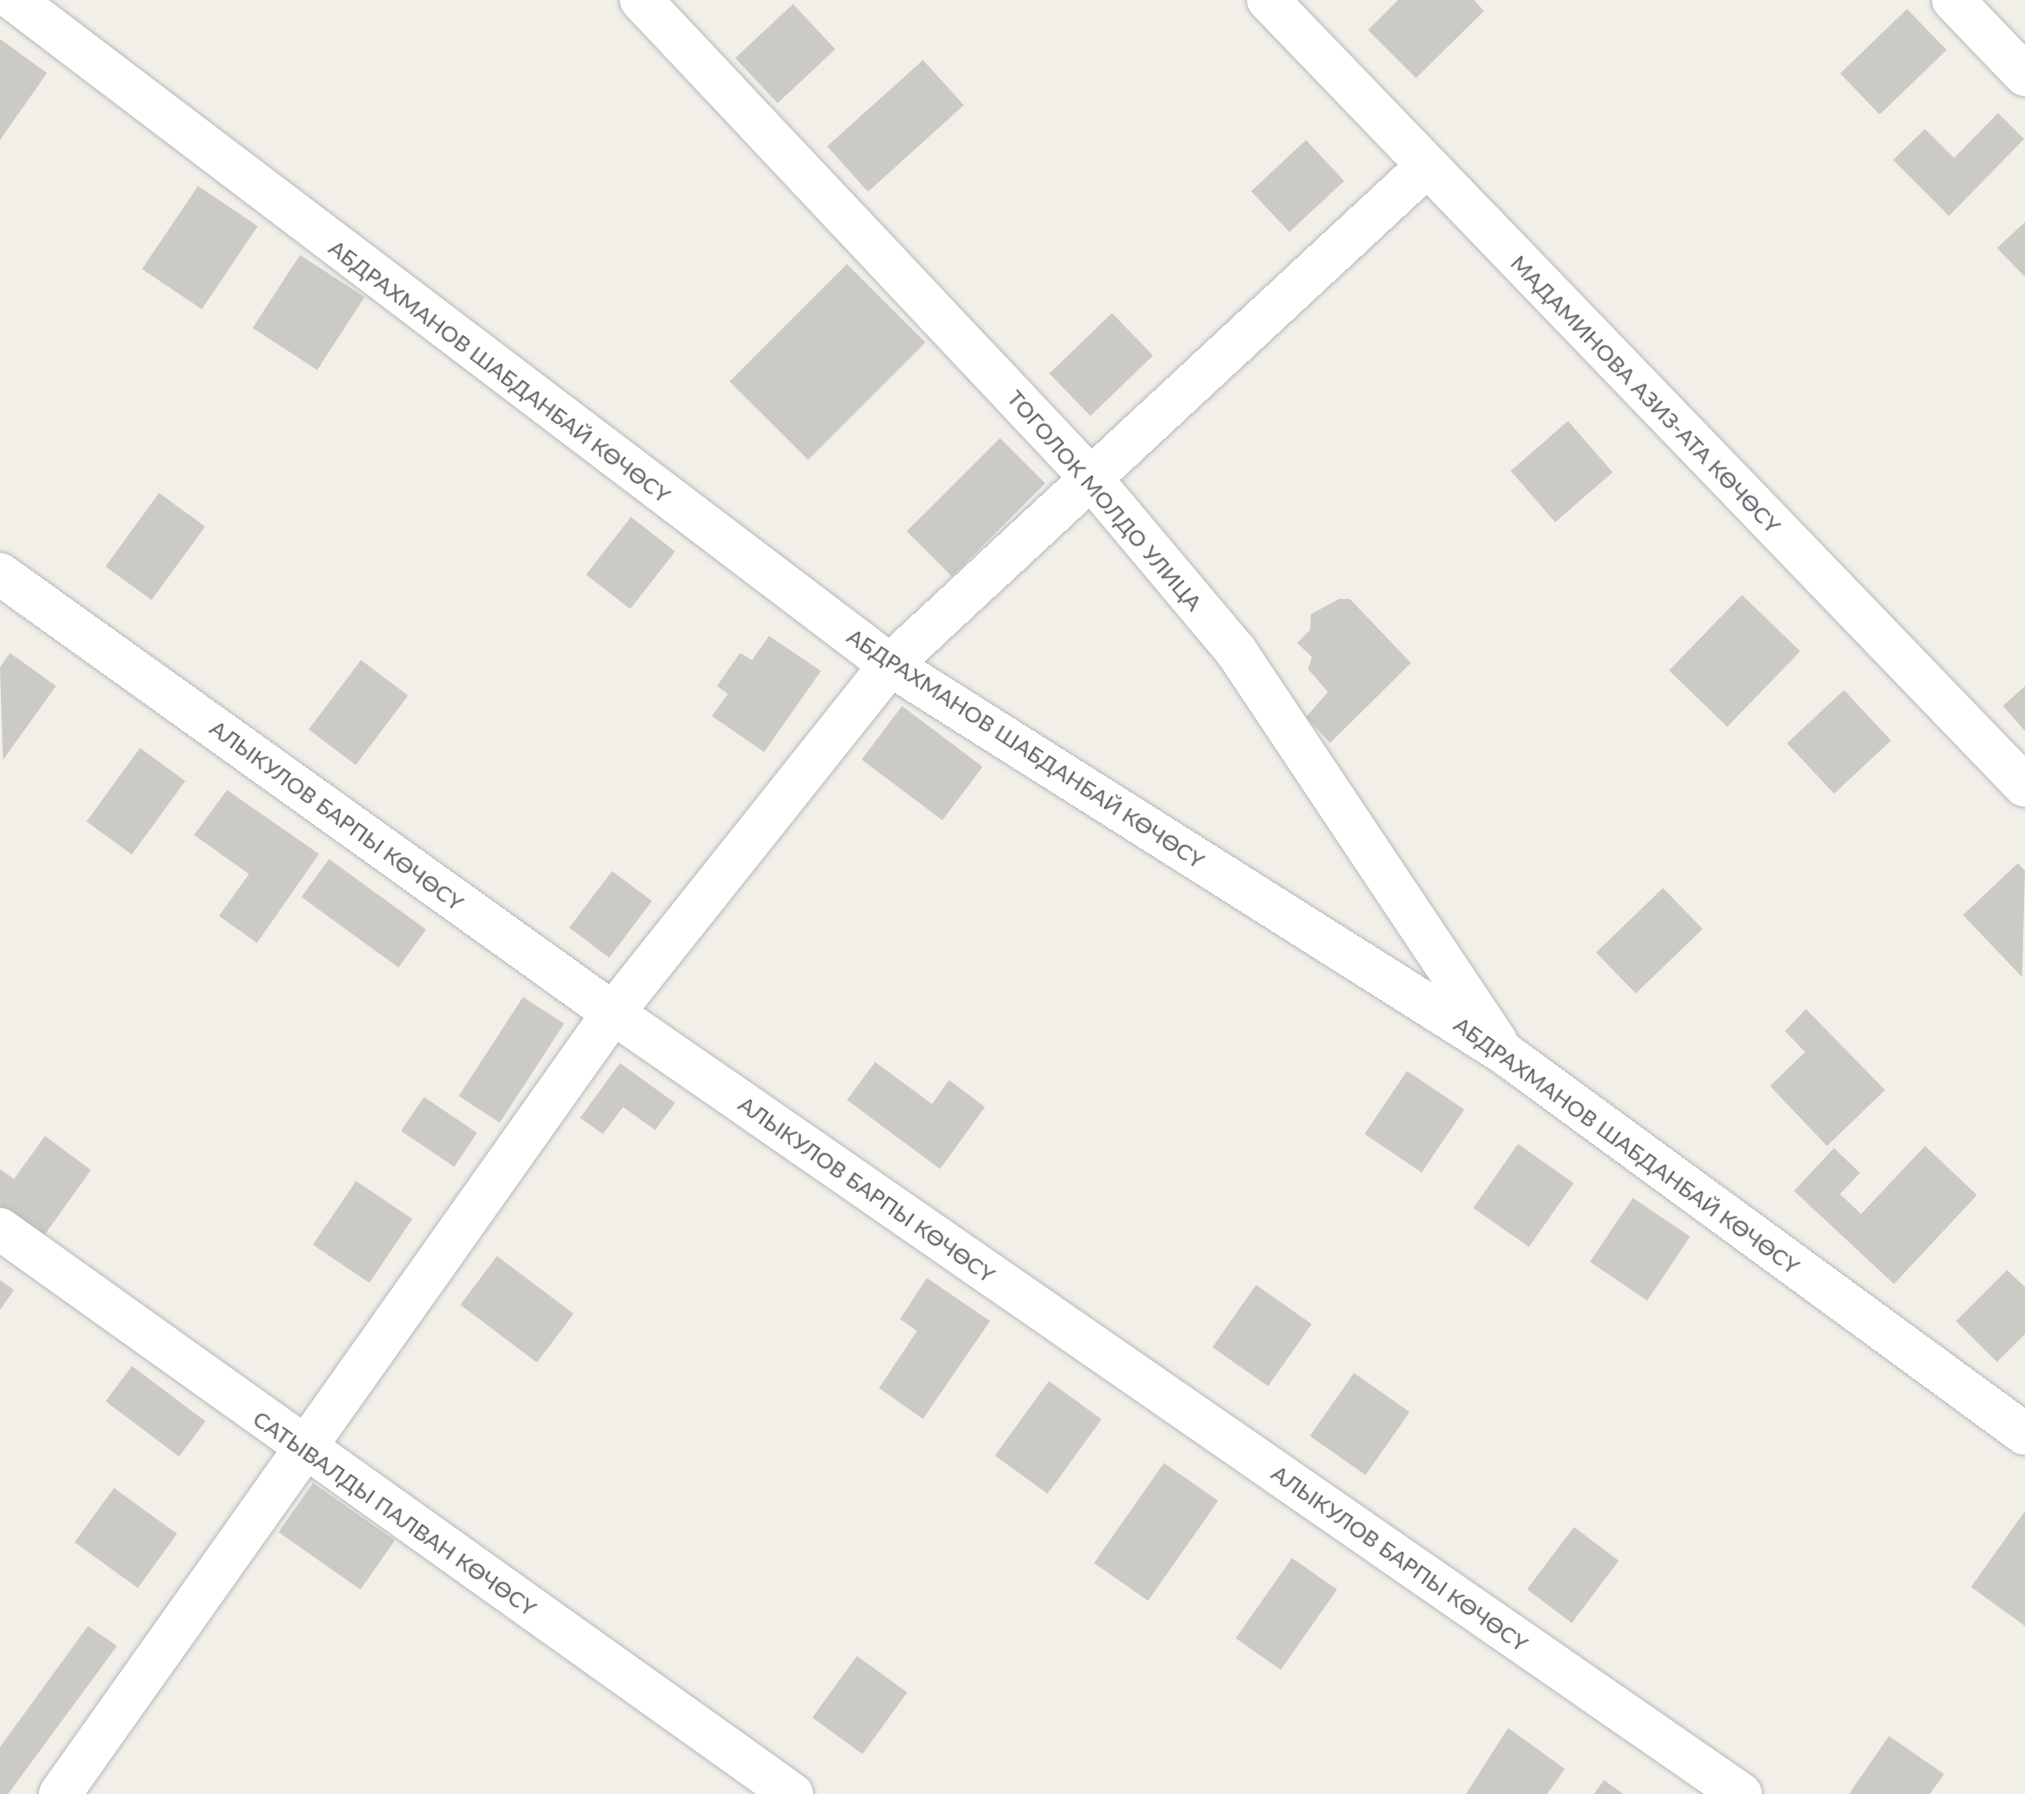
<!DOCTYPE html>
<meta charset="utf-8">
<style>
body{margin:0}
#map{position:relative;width:2025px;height:1794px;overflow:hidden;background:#f1efe8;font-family:Lato,sans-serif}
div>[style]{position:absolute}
.building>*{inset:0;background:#cccac5;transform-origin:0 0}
.roads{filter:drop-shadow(0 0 2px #b5b8bc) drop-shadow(0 0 2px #b5b8bc)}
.minor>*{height:42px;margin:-21px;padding:0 21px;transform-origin:21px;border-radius:21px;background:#fff}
span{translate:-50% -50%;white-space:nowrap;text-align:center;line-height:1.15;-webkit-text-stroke:8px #fff;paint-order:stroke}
.street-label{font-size:22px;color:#5f6368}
</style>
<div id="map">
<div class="building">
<i style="clip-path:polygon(1398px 0,1474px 0,1484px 11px,1416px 78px,1368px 30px)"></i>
<i style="left:793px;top:4px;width:62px;height:79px;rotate:47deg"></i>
<i style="left:1907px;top:9px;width:57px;height:93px;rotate:46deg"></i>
<i style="clip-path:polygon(0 39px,47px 73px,0 140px)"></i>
<i style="left:923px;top:60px;width:61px;height:129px;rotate:48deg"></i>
<i style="clip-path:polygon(1998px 113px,2024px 139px,1949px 216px,1893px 160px,1925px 129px,1954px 158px)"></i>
<i style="left:1306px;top:140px;width:56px;height:75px;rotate:47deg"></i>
<i style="left:198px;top:186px;width:72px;height:100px;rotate:34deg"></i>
<i style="clip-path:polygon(2025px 222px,2025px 277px,1997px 248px)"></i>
<i style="left:300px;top:255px;width:77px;height:87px;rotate:33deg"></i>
<i style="left:847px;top:264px;width:111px;height:166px;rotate:45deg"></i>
<i style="left:1112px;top:313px;width:59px;height:87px;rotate:46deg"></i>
<i style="left:1568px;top:421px;width:68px;height:76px;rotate:49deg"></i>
<i style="left:1000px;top:438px;width:64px;height:132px;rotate:45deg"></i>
<i style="left:159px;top:493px;width:57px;height:91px;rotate:36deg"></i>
<i style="left:631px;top:517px;width:56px;height:73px;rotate:38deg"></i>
<i style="left:1742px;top:595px;width:81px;height:105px;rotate:44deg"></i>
<i style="clip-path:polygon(1339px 599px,1350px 599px,1411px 663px,1330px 743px,1306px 717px,1328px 692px,1308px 669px,1312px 657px,1297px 643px,1310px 630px,1311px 614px)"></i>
<i style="clip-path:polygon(769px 636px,821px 671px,764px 752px,712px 716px,728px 694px,717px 686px,740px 653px,752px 660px)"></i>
<i style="clip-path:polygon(10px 653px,56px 686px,3px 760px,0 667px)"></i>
<i style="left:361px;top:660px;width:59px;height:87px;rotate:37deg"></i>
<i style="clip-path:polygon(2025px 686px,2025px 731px,2003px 706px)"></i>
<i style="left:1844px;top:690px;width:69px;height:78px;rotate:47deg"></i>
<i style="left:902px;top:706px;width:101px;height:67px;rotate:37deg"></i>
<i style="left:140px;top:748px;width:56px;height:91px;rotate:36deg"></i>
<i style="clip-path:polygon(227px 790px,319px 854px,257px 943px,219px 916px,249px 874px,194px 835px)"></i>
<i style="left:329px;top:859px;width:120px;height:47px;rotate:36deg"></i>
<i style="clip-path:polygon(2018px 863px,2025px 871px,2022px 977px,1963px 915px)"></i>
<i style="left:612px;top:871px;width:50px;height:71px;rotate:37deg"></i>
<i style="left:1663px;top:888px;width:57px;height:93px;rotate:46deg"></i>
<i style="left:523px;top:997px;width:49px;height:118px;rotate:33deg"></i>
<i style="clip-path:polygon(1806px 1009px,1885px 1090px,1827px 1146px,1770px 1086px,1805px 1052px,1785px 1031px)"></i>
<i style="clip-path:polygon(875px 1062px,932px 1104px,949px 1080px,985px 1107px,940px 1169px,847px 1100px)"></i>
<i style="clip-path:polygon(620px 1063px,675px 1103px,655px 1130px,623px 1107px,603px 1134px,580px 1118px)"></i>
<i style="left:1407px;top:1071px;width:69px;height:76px;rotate:34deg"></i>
<i style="left:424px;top:1097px;width:64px;height:41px;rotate:34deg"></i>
<i style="clip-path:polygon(45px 1136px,91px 1170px,43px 1237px,0 1206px,0 1169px,14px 1179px)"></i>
<i style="left:1518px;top:1144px;width:68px;height:78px;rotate:35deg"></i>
<i style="clip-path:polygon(1925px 1146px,1977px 1195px,1894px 1284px,1794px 1191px,1834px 1148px,1860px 1173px,1840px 1194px,1861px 1214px)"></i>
<i style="left:356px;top:1181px;width:68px;height:77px;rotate:34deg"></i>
<i style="left:1633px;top:1198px;width:69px;height:77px;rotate:34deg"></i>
<i style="left:497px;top:1256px;width:96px;height:61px;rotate:37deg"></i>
<i style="clip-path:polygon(2007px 1270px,2025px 1287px,2025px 1334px,1997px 1362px,1956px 1321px)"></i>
<i style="clip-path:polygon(927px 1278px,990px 1321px,923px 1419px,879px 1388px,917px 1331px,900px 1319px)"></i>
<i style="clip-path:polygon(0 1280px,14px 1290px,0 1310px)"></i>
<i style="left:1256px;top:1285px;width:68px;height:76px;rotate:35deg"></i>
<i style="left:132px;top:1366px;width:92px;height:44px;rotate:37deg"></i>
<i style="left:1354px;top:1373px;width:68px;height:77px;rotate:35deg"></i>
<i style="left:1049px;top:1381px;width:65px;height:92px;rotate:36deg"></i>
<i style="left:1164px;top:1463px;width:66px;height:122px;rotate:35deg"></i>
<i style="left:313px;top:1483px;width:100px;height:60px;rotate:35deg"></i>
<i style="left:114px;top:1488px;width:78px;height:67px;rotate:36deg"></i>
<i style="clip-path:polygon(2025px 1511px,2025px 1626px,1971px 1587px)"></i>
<i style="left:1574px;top:1527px;width:56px;height:78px;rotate:37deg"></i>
<i style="left:1292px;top:1558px;width:55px;height:98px;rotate:35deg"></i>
<i style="clip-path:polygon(88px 1626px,117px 1646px,8px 1794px,0 1794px,0 1747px)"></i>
<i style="left:857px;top:1656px;width:62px;height:76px;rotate:36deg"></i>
<i style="clip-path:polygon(1508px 1728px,1565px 1769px,1547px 1794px,1466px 1794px)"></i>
<i style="clip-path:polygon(1889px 1736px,1944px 1774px,1930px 1794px,1849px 1794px)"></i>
<i style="clip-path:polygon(1604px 1780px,1623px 1794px,1594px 1794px)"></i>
</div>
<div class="roads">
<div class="minor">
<i style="left:14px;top:0;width:1100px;rotate:37.2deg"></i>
<i style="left:890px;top:665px;width:726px;rotate:32.29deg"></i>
<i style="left:1504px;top:1053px;width:645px;rotate:36.18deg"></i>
<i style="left:641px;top:0;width:654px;rotate:46.74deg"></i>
<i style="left:1089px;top:476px;width:229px;rotate:50deg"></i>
<i style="left:1236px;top:651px;width:469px;rotate:56.3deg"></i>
<i style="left:1268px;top:0;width:1091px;rotate:46.08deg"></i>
<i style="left:1953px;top:0;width:104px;rotate:46.2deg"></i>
<i style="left:0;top:574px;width:754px;rotate:35.61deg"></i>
<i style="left:613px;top:1013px;width:1372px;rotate:34.7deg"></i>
<i style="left:0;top:1229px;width:973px;rotate:35.5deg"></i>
<i style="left:60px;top:1794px;width:957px;rotate:-54.7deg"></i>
<i style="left:613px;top:1013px;width:445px;rotate:-51.5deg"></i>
<i style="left:890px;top:665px;width:732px;rotate:-42.9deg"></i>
</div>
</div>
<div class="street-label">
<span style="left:500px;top:371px;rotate:37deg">АБДРАХМАНОВ ШАБДАНБАЙ КӨЧӨСҮ</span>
<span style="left:1646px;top:394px;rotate:46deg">МАДАМИНОВА АЗИЗ-АТА КӨЧӨСҮ</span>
<span style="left:1105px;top:500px;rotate:49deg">ТОГОЛОК МОЛДО УЛИЦА</span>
<span style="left:1026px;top:748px;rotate:33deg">АБДРАХМАНОВ ШАБДАНБАЙ КӨЧӨСҮ</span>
<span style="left:337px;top:815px;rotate:36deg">АЛЫКУЛОВ БАРПЫ КӨЧӨСҮ</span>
<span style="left:1627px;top:1145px;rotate:36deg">АБДРАХМАНОВ ШАБДАНБАЙ КӨЧӨСҮ</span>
<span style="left:867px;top:1189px;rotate:35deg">АЛЫКУЛОВ БАРПЫ КӨЧӨСҮ</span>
<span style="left:395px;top:1513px;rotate:35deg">САТЫВАЛДЫ ПАЛВАН КӨЧӨСҮ</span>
<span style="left:1400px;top:1558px;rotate:35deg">АЛЫКУЛОВ БАРПЫ КӨЧӨСҮ</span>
</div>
</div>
